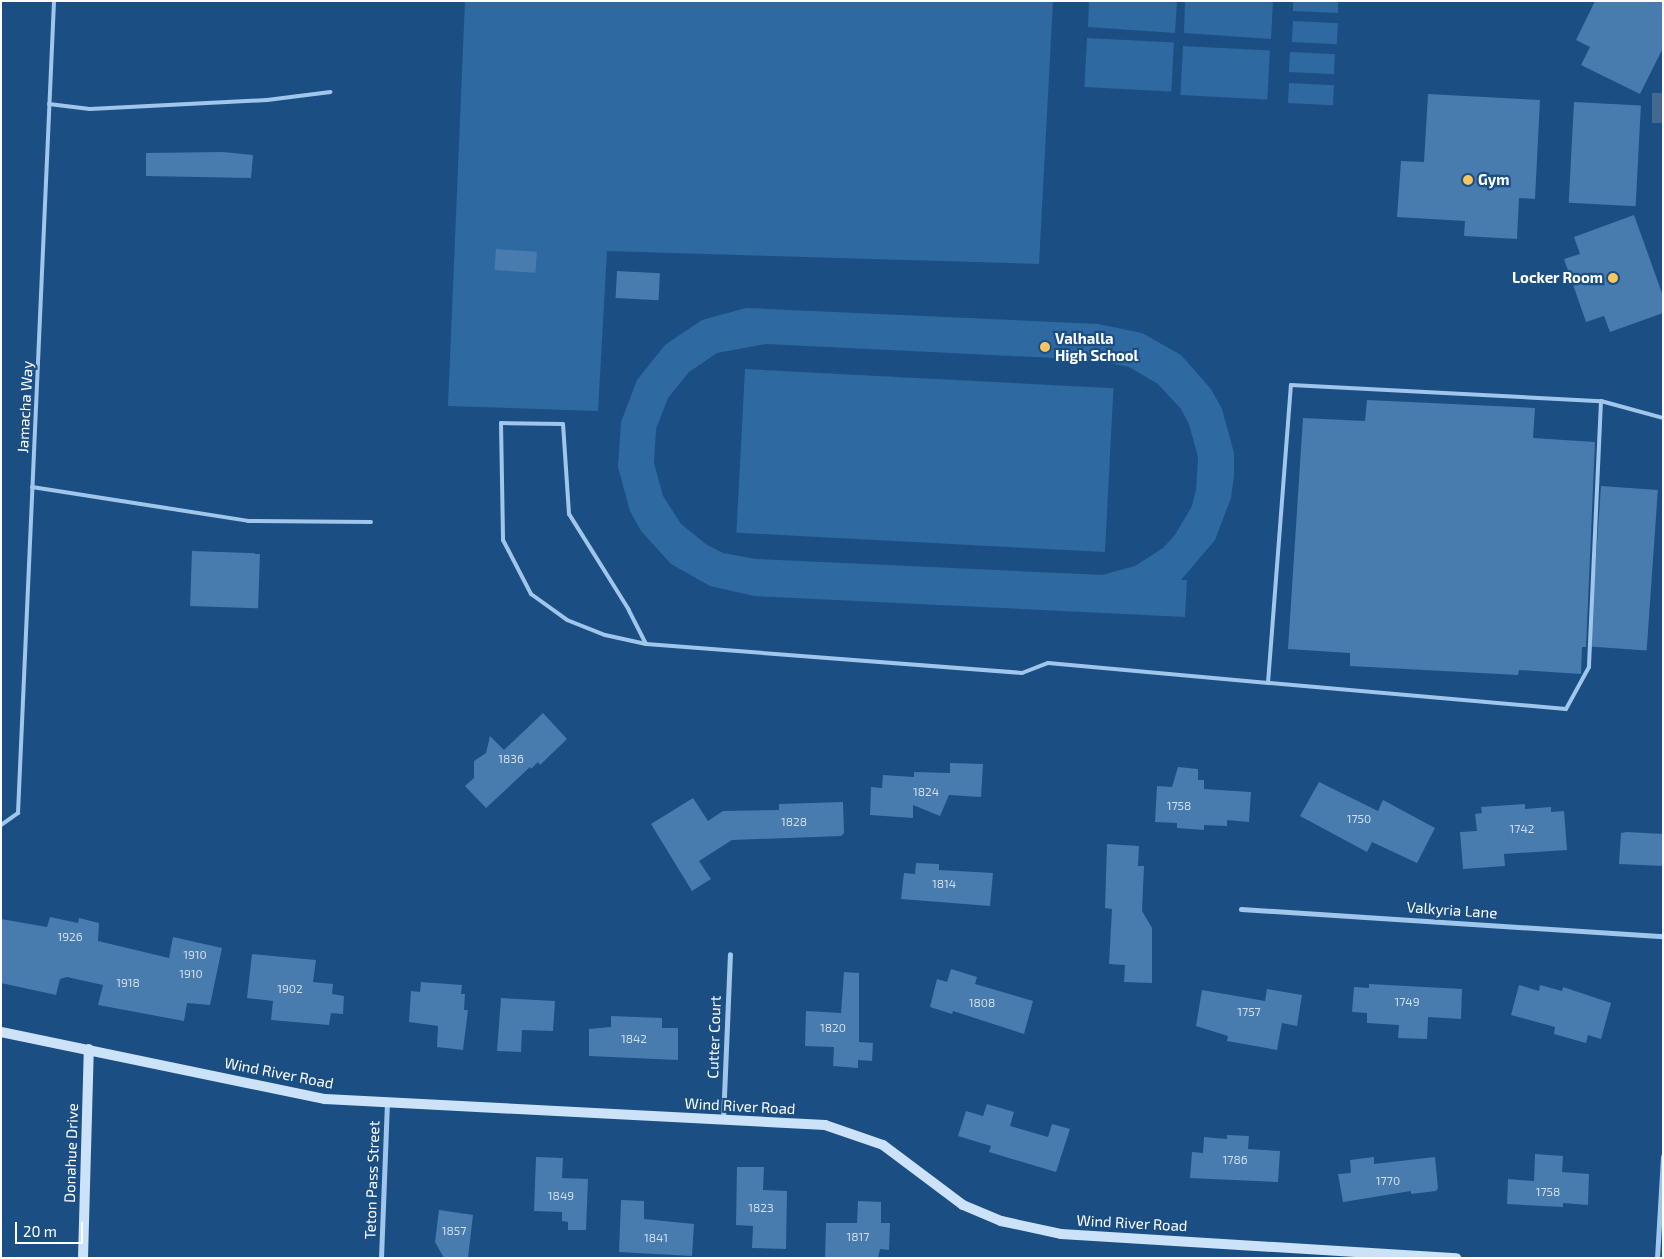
<!DOCTYPE html>
<style>
body{margin:0}
#map{position:relative;width:1664px;height:1259px;overflow:hidden;background:#1b4f83;font-family:"Exo 2",sans-serif}
div>[style]{position:absolute}
.green>*{inset:0;background:#2e69a2;transform-origin:0 0}
.water>*{inset:0;background:#43698f;transform-origin:0 0}
.building>*{inset:0;background:#487bae;transform-origin:0 0}
.lane>*{height:4px;margin:-2px;padding:0 2px;transform-origin:2px;border-radius:2px;background:#a0c7eb}
.street>*{height:5px;margin:-2.5px;padding:0 2.5px;transform-origin:2.5px;border-radius:2.5px;background:#a0c7eb}
.secondary>*{height:10px;margin:-5px;padding:0 5px;transform-origin:5px;border-radius:5px;background:#cce2f8}
.dots>*{width:14px;height:14px;translate:-50% -50%;box-sizing:border-box;border:2px solid #1b4f83;border-radius:50%}
span{translate:-50% -50%;white-space:nowrap;text-align:center;line-height:1.15;-webkit-text-stroke:4.5px #1b4f83;paint-order:stroke}
.number-label{font-size:12px;color:#d1deeb}
.number-label span{-webkit-text-stroke-width:0}
.poi-label{font-size:15px;color:#fff;font-weight:700}
.left{translate:0 -50%;text-align:left}
.right{translate:-100% -50%;text-align:right}
.street-label{font-size:15px;color:#fff}
.frame{position:absolute;inset:0;border:2px solid #fff;pointer-events:none}
.scale{position:absolute;left:15px;top:1222px;width:68px;height:22px;box-sizing:border-box;border:2px solid #fff;border-top:0;padding-left:6px;font-size:15px;line-height:18px;white-space:nowrap;color:#fff;-webkit-text-stroke:4px #1b4f83;paint-order:stroke}
</style>
<div id="map">
<div class="green">
<i style="clip-path:polygon(465px 1px,1053px 1px,1039px 264px,607px 251px,598px 411px,448px 406px)"></i>
<i style="clip-path:polygon(1089px 1px,1177px 1px,1175px 33px,1088px 27px)"></i>
<i style="clip-path:polygon(1185px 1px,1273px 1px,1271px 39px,1184px 33px)"></i>
<i style="clip-path:polygon(1293px 1px,1338px 1px,1338px 13px,1293px 11px)"></i>
<i style="left:1293px;top:21px;width:45px;height:21px;rotate:3deg"></i>
<i style="left:1087px;top:38px;width:87px;height:49px;rotate:3deg"></i>
<i style="left:1183px;top:46px;width:87px;height:49px;rotate:3deg"></i>
<i style="left:1290px;top:52px;width:45px;height:20px;rotate:3deg"></i>
<i style="left:1289px;top:83px;width:45px;height:20px;rotate:3deg"></i>
<i style="clip-path:polygon(evenodd,746px 308px,1098px 324px,1142px 333px,1181px 355px,1211px 389px,1222px 409px,1234px 453px,1234px 475px,1231px 498px,1215px 540px,1181px 580px,1187px 580px,1185px 617px,754px 596px,710px 586px,671px 564px,641px 531px,630px 511px,618px 467px,621px 422px,637px 380px,665px 345px,702px 320px,746px 308px,766px 344px,1096px 360px,1129px 367px,1158px 384px,1181px 409px,1189px 424px,1198px 457px,1196px 490px,1192px 506px,1175px 535px,1163px 548px,1135px 566px,1102px 575px,756px 559px,723px 553px,707px 545px,681px 524px,663px 496px,654px 463px,656px 429px,668px 398px,689px 372px,717px 353px,766px 344px)"></i>
<i style="left:745px;top:369px;width:369px;height:164px;rotate:3deg"></i>
</div>
<div class="water">
<i style="left:1652px;top:93px;width:11px;height:30px"></i>
</div>
<div class="building">
<i style="clip-path:polygon(1595px 1px,1663px 1px,1663px 48px,1640px 94px,1581px 65px,1590px 47px,1576px 40px)"></i>
<i style="clip-path:polygon(1428px 94px,1540px 100px,1535px 199px,1519px 198px,1517px 239px,1464px 236px,1465px 221px,1397px 217px,1401px 161px,1424px 162px)"></i>
<i style="left:1574px;top:102px;width:67px;height:101px;rotate:3deg"></i>
<i style="clip-path:polygon(223px 152px,253px 155px,251px 178px,146px 176px,146px 153px)"></i>
<i style="clip-path:polygon(1634px 215px,1663px 296px,1663px 313px,1610px 332px,1604px 316px,1586px 322px,1564px 259px,1580px 254px,1574px 237px)"></i>
<i style="left:496px;top:249px;width:41px;height:21px;rotate:4deg"></i>
<i style="left:617px;top:271px;width:43px;height:27px;rotate:3deg"></i>
<i style="clip-path:polygon(1367px 400px,1535px 408px,1533px 438px,1595px 442px,1586px 647px,1582px 647px,1581px 674px,1519px 670px,1518px 675px,1350px 666px,1350px 653px,1288px 649px,1303px 418px,1365px 421px)"></i>
<i style="left:1601px;top:486px;width:57px;height:161px;rotate:4deg"></i>
<i style="left:192px;top:551px;width:68px;height:55px;rotate:2deg"></i>
<i style="clip-path:polygon(543px 713px,567px 739px,540px 765px,538px 762px,531px 769px,530px 767px,486px 808px,465px 786px,474px 778px,474px 761px,486px 753px,490px 736px,504px 750px)"></i>
<i style="clip-path:polygon(950px 763px,983px 764px,981px 797px,949px 795px,940px 816px,913px 805px,913px 818px,870px 815px,871px 787px,882px 788px,883px 775px,914px 777px,914px 772px,950px 773px)"></i>
<i style="clip-path:polygon(1178px 767px,1198px 769px,1198px 780px,1204px 780px,1204px 789px,1251px 792px,1249px 822px,1227px 820px,1227px 826px,1204px 825px,1204px 830px,1177px 828px,1177px 823px,1155px 822px,1157px 786px,1172px 787px)"></i>
<i style="clip-path:polygon(1319px 782px,1378px 811px,1383px 800px,1435px 828px,1417px 863px,1372px 842px,1367px 852px,1300px 816px)"></i>
<i style="clip-path:polygon(693px 798px,708px 821px,723px 811px,779px 810px,779px 804px,843px 802px,844px 833px,841px 836px,732px 840px,699px 861px,711px 879px,692px 891px,651px 824px)"></i>
<i style="clip-path:polygon(1525px 804px,1525px 809px,1551px 807px,1551px 812px,1564px 811px,1567px 850px,1504px 854px,1505px 866px,1463px 869px,1460px 832px,1477px 831px,1475px 814px,1482px 813px,1481px 807px)"></i>
<i style="clip-path:polygon(1627px 832px,1663px 834px,1663px 866px,1619px 864px,1621px 833px)"></i>
<i style="clip-path:polygon(1107px 844px,1139px 846px,1138px 866px,1144px 866px,1142px 911px,1152px 928px,1152px 983px,1124px 982px,1125px 965px,1109px 964px,1112px 909px,1105px 908px)"></i>
<i style="clip-path:polygon(916px 863px,939px 864px,939px 870px,993px 873px,990px 906px,901px 899px,904px 873px,915px 874px)"></i>
<i style="clip-path:polygon(50px 917px,78px 923px,79px 918px,99px 923px,98px 941px,169px 958px,173px 937px,222px 948px,210px 1005px,187px 1003px,184px 1021px,98px 1005px,103px 985px,67px 977px,60px 979px,56px 995px,1px 983px,1px 919px,47px 927px)"></i>
<i style="clip-path:polygon(252px 954px,316px 960px,313px 982px,333px 984px,332px 994px,344px 996px,343px 1014px,331px 1013px,329px 1025px,271px 1020px,273px 1001px,247px 998px)"></i>
<i style="clip-path:polygon(951px 969px,977px 977px,975px 984px,1033px 1001px,1024px 1034px,953px 1011px,952px 1014px,930px 1007px,937px 979px,947px 982px)"></i>
<i style="clip-path:polygon(844px 972px,859px 973px,859px 1042px,873px 1043px,872px 1061px,858px 1060px,858px 1068px,833px 1066px,834px 1047px,805px 1046px,806px 1011px,841px 1013px)"></i>
<i style="clip-path:polygon(421px 982px,462px 985px,461px 994px,465px 994px,464px 1010px,468px 1010px,463px 1050px,437px 1047px,438px 1026px,409px 1022px,411px 991px,420px 992px)"></i>
<i style="clip-path:polygon(1369px 984px,1462px 989px,1461px 1019px,1428px 1017px,1427px 1039px,1398px 1038px,1399px 1025px,1367px 1023px,1367px 1013px,1352px 1012px,1354px 987px,1369px 988px)"></i>
<i style="clip-path:polygon(1519px 985px,1539px 991px,1540px 985px,1562px 991px,1563px 987px,1611px 1003px,1601px 1039px,1588px 1035px,1586px 1043px,1554px 1034px,1555px 1027px,1511px 1015px)"></i>
<i style="clip-path:polygon(1267px 989px,1302px 995px,1297px 1026px,1282px 1023px,1277px 1050px,1227px 1041px,1228px 1036px,1196px 1026px,1202px 990px,1265px 1001px)"></i>
<i style="clip-path:polygon(501px 998px,555px 1001px,553px 1031px,522px 1030px,521px 1052px,497px 1051px)"></i>
<i style="clip-path:polygon(611px 1016px,662px 1018px,662px 1028px,678px 1028px,678px 1060px,589px 1056px,589px 1029px,611px 1027px)"></i>
<i style="clip-path:polygon(987px 1104px,1014px 1112px,1010px 1126px,1048px 1137px,1052px 1124px,1070px 1129px,1056px 1172px,989px 1152px,991px 1146px,958px 1136px,966px 1111px,983px 1116px)"></i>
<i style="clip-path:polygon(1227px 1135px,1249px 1136px,1248px 1149px,1280px 1151px,1278px 1182px,1190px 1178px,1192px 1152px,1203px 1153px,1204px 1137px,1227px 1139px)"></i>
<i style="clip-path:polygon(1535px 1154px,1563px 1156px,1562px 1172px,1589px 1174px,1588px 1205px,1563px 1203px,1563px 1207px,1507px 1204px,1508px 1179px,1534px 1181px)"></i>
<i style="clip-path:polygon(536px 1157px,563px 1158px,562px 1178px,588px 1179px,586px 1230px,568px 1230px,568px 1222px,562px 1221px,562px 1212px,534px 1211px)"></i>
<i style="clip-path:polygon(1374px 1157px,1374px 1164px,1435px 1157px,1438px 1188px,1436px 1191px,1411px 1194px,1411px 1191px,1343px 1202px,1338px 1174px,1351px 1173px,1350px 1160px)"></i>
<i style="clip-path:polygon(737px 1167px,764px 1167px,763px 1190px,787px 1191px,786px 1249px,752px 1248px,753px 1226px,736px 1225px)"></i>
<i style="clip-path:polygon(621px 1200px,644px 1201px,644px 1219px,694px 1224px,692px 1256px,619px 1252px)"></i>
<i style="clip-path:polygon(858px 1201px,881px 1202px,881px 1223px,890px 1223px,889px 1250px,880px 1249px,878px 1258px,825px 1258px,826px 1223px,857px 1223px)"></i>
<i style="clip-path:polygon(439px 1210px,473px 1215px,468px 1258px,444px 1258px,435px 1242px)"></i>
</div>
<div class="lane">
<i style="left:49px;top:104px;width:41px;rotate:7deg"></i>
<i style="left:90px;top:109px;width:177px;rotate:-2.9deg"></i>
<i style="left:267px;top:100px;width:64px;rotate:-7.2deg"></i>
<i style="left:1601px;top:401px;width:266px;rotate:92.6deg"></i>
<i style="left:1589px;top:667px;width:48px;rotate:118.7deg"></i>
<i style="left:1566px;top:709px;width:299px;rotate:-175deg"></i>
<i style="left:1268px;top:683px;width:299px;rotate:-85.6deg"></i>
<i style="left:1291px;top:385px;width:310px;rotate:3deg"></i>
<i style="left:1601px;top:401px;width:64px;rotate:15.3deg"></i>
<i style="left:32px;top:487px;width:219px;rotate:8.9deg"></i>
<i style="left:248px;top:521px;width:123px;rotate:0.5deg"></i>
<i style="left:646px;top:644px;width:38px;rotate:-117deg"></i>
<i style="left:629px;top:610px;width:113px;rotate:-122deg"></i>
<i style="left:569px;top:514px;width:90px;rotate:-93.8deg"></i>
<i style="left:563px;top:424px;width:62px;rotate:-179.1deg"></i>
<i style="left:501px;top:423px;width:117px;rotate:89deg"></i>
<i style="left:503px;top:540px;width:61px;rotate:62.6deg"></i>
<i style="left:531px;top:594px;width:44px;rotate:35.8deg"></i>
<i style="left:567px;top:620px;width:41px;rotate:21.5deg"></i>
<i style="left:605px;top:635px;width:42px;rotate:12.4deg"></i>
<i style="left:646px;top:644px;width:377px;rotate:4.4deg"></i>
<i style="left:1022px;top:673px;width:28px;rotate:-21deg"></i>
<i style="left:1048px;top:663px;width:221px;rotate:5.2deg"></i>
<i style="left:1px;top:825px;width:21px;rotate:-35deg"></i>
<i style="left:18px;top:813px;width:813px;rotate:-87.46deg"></i>
</div>
<div class="street">
<i style="left:1241px;top:909px;width:423px;rotate:3.7deg"></i>
<i style="left:723px;top:1120px;width:166px;rotate:-87.6deg"></i>
<i style="left:381px;top:1258px;width:155px;rotate:-87.8deg"></i>
<i style="left:1657px;top:1258px;width:102px;rotate:-86.6deg"></i>
</div>
<div class="secondary">
<i style="left:1px;top:1032px;width:331px;rotate:11.7deg"></i>
<i style="left:325px;top:1099px;width:501px;rotate:2.98deg"></i>
<i style="left:825px;top:1125px;width:61px;rotate:19deg"></i>
<i style="left:883px;top:1145px;width:100px;rotate:36.9deg"></i>
<i style="left:963px;top:1205px;width:41px;rotate:22.8deg"></i>
<i style="left:1001px;top:1221px;width:61px;rotate:12.2deg"></i>
<i style="left:1061px;top:1234px;width:396px;rotate:3.5deg"></i>
<i style="left:83px;top:1258px;width:209px;rotate:-88.4deg"></i>
</div>
<div class="dots">
<i style="left:1468px;top:180px;background:#fcc55d"></i>
<i style="left:1613px;top:278px;background:#fcc55d"></i>
<i style="left:1045px;top:347px;background:#fcc55d"></i>
</div>
<div class="number-label">
<span style="left:511px;top:759px">1836</span>
<span style="left:926px;top:792px">1824</span>
<span style="left:1179px;top:806px">1758</span>
<span style="left:1359px;top:819px">1750</span>
<span style="left:794px;top:822px">1828</span>
<span style="left:1522px;top:829px">1742</span>
<span style="left:944px;top:884px">1814</span>
<span style="left:70px;top:937px">1926</span>
<span style="left:195px;top:955px">1910</span>
<span style="left:191px;top:974px">1910</span>
<span style="left:128px;top:983px">1918</span>
<span style="left:290px;top:989px">1902</span>
<span style="left:1407px;top:1002px">1749</span>
<span style="left:982px;top:1003px">1808</span>
<span style="left:1249px;top:1012px">1757</span>
<span style="left:833px;top:1028px">1820</span>
<span style="left:634px;top:1039px">1842</span>
<span style="left:1235px;top:1160px">1786</span>
<span style="left:1388px;top:1181px">1770</span>
<span style="left:1548px;top:1192px">1758</span>
<span style="left:561px;top:1196px">1849</span>
<span style="left:761px;top:1208px">1823</span>
<span style="left:454px;top:1231px">1857</span>
<span style="left:858px;top:1237px">1817</span>
<span style="left:656px;top:1238px">1841</span>
</div>
<div class="poi-label">
<span class="left" style="left:1478px;top:180px">Gym</span>
<span class="right" style="left:1603px;top:278px">Locker Room</span>
<span class="left" style="left:1055px;top:347px">Valhalla<br>High School</span>
</div>
<div class="street-label">
<span style="left:25px;top:407px;rotate:-87deg">Jamacha Way</span>
<span style="left:1452px;top:910px;rotate:4deg">Valkyria Lane</span>
<span style="left:714px;top:1037px;rotate:-88deg">Cutter Court</span>
<span style="left:279px;top:1073px;rotate:11deg">Wind River Road</span>
<span style="left:740px;top:1106px;rotate:3deg">Wind River Road</span>
<span style="left:71px;top:1153px;rotate:-88deg">Donahue Drive</span>
<span style="left:372px;top:1180px;rotate:-88deg">Teton Pass Street</span>
<span style="left:1132px;top:1223px;rotate:3deg">Wind River Road</span>
</div>
<div class="frame"></div>
<div class="scale">20 m</div>
</div>
